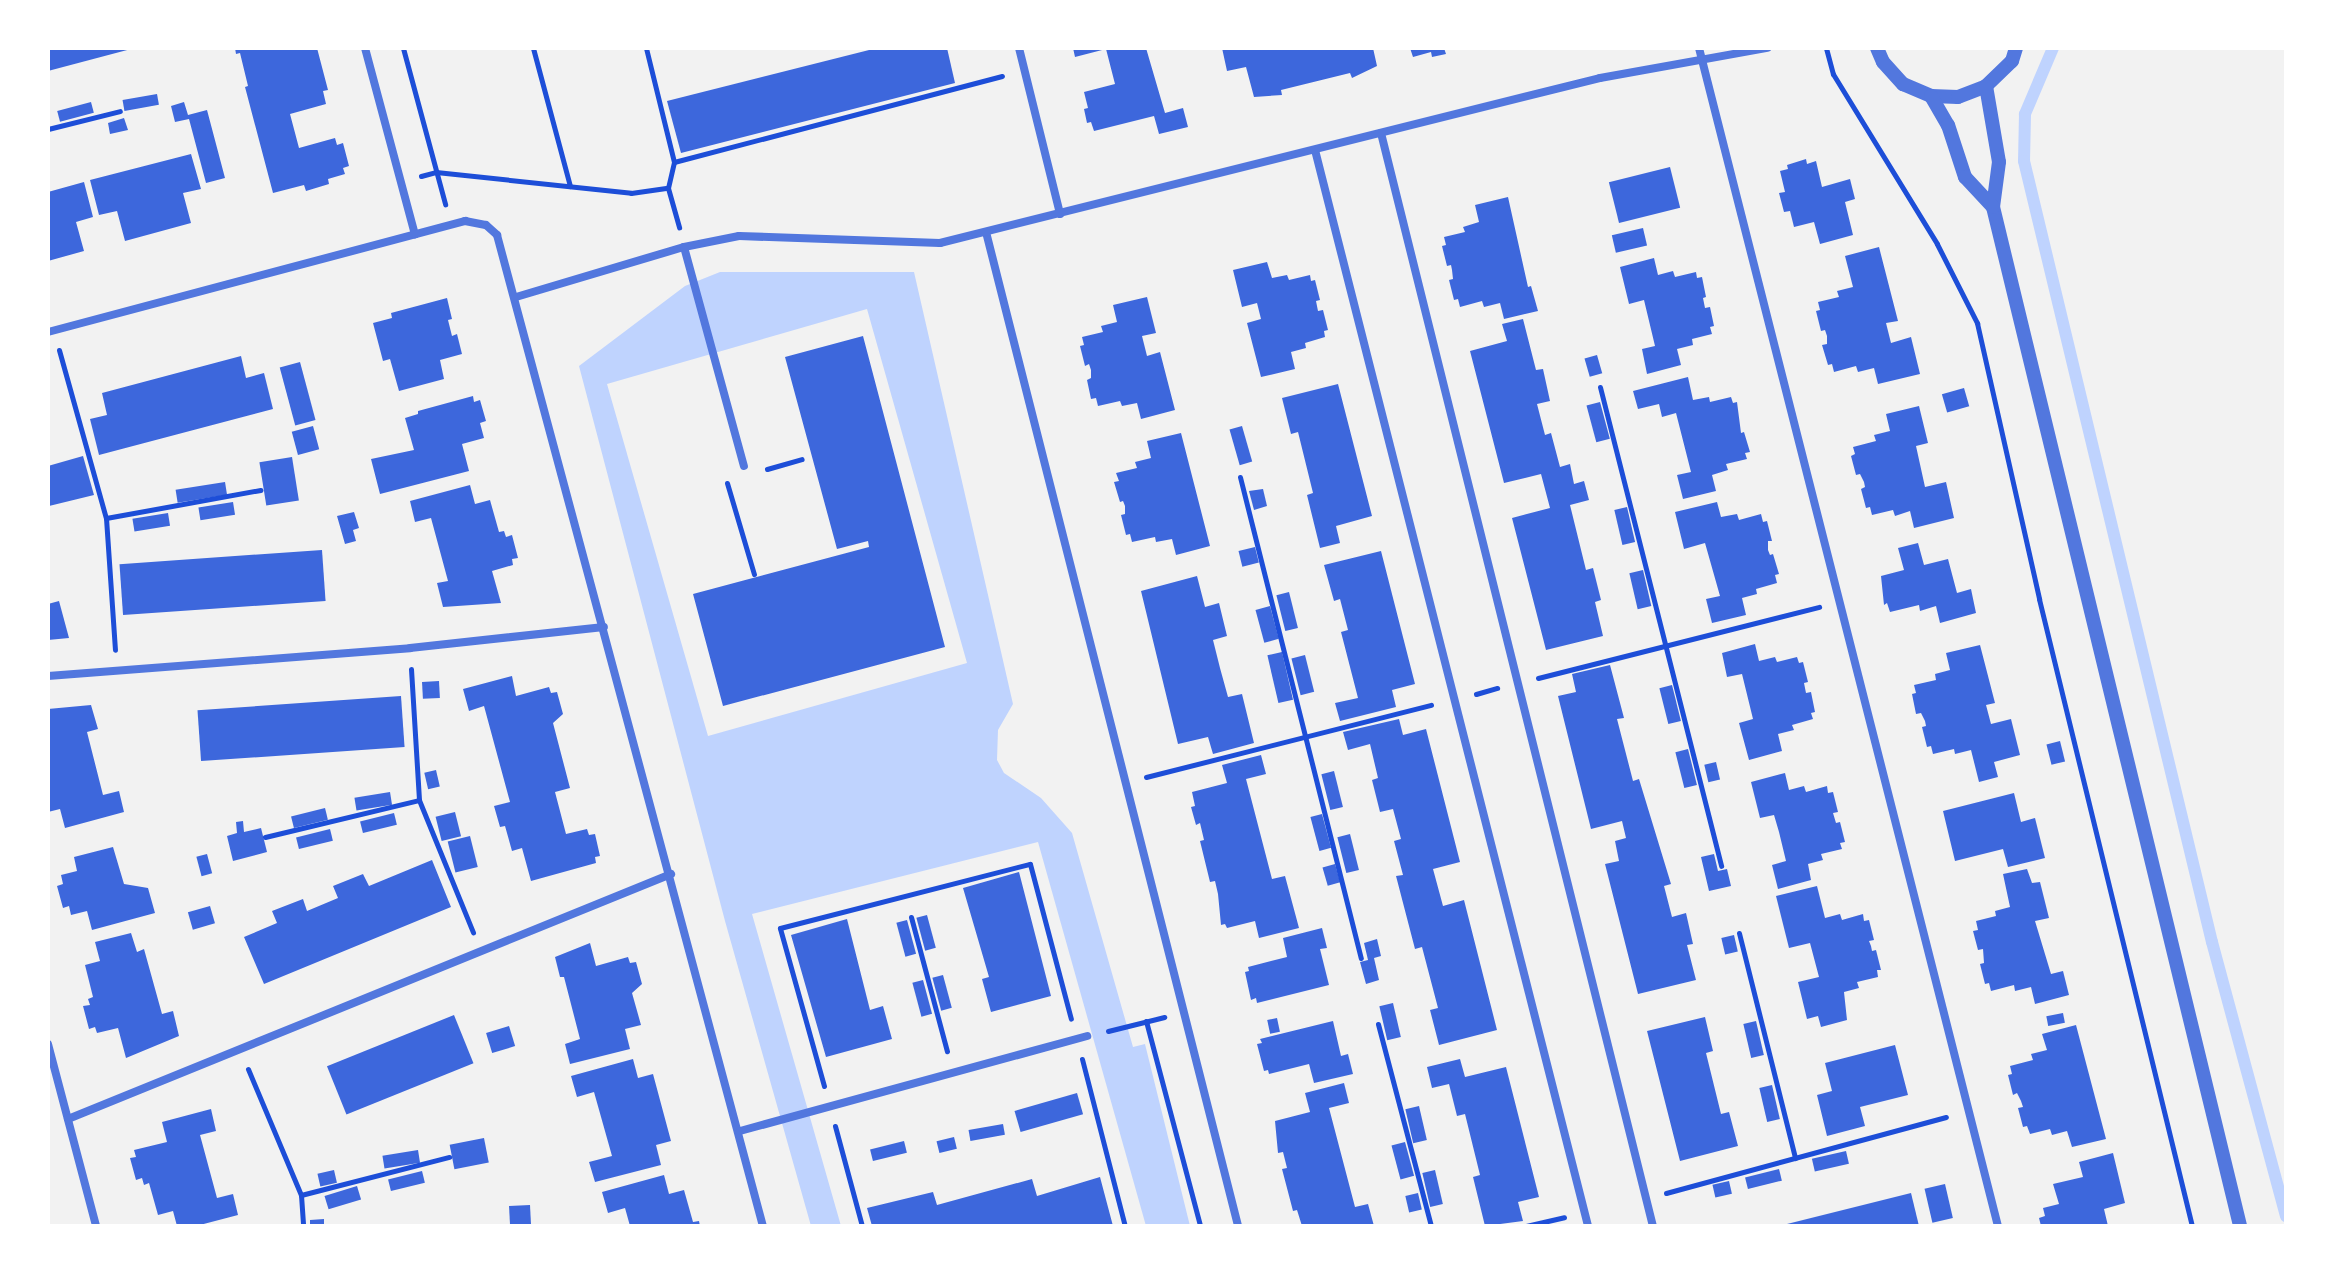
<!DOCTYPE html>
<style>
body{margin:0}
#map{position:relative;width:2334px;height:1274px;overflow:hidden;background:#f2f2f2;font-family:Merriweather,serif}
div>[style]{position:absolute}
.water>*{inset:0;background:#bfd3fe}
.stream>*{height:12px;margin:-6px;padding:0 6px;transform-origin:6px;border-radius:6px;background:#bfd3fe}
.building>*{inset:0;background:#3d67dc;transform-origin:0 0}
.path>*{height:5px;margin:-2.5px;padding:0 2.5px;transform-origin:2.5px;border-radius:2.5px;background:#1d4ed8}
.minor>*{height:8px;margin:-4px;padding:0 4px;transform-origin:4px;border-radius:4px;background:#5277de}
.tertiary>*{height:14px;margin:-7px;padding:0 7px;transform-origin:7px;border-radius:7px;background:#5277de}
span{translate:-50% -50%;white-space:nowrap;text-align:center;line-height:1.15;-webkit-text-stroke:6px #fff;paint-order:stroke}
.frame{position:absolute;inset:0;border:50px solid #fff;pointer-events:none}
</style>
<div id="map">
<div class="water">
<i style="clip-path:polygon(evenodd,720px 272px,914px 272px,1013px 704px,998px 730px,997px 760px,1004px 773px,1041px 798px,1072px 833px,1133px 1047px,1145px 1044px,1190px 1226px,1146px 1226px,1038px 842px,752px 914px,841px 1226px,811px 1226px,725px 921px,579px 366px,685px 286px,720px 272px,867px 309px,967px 663px,708px 736px,607px 384px,867px 309px)"></i>
</div>
<div class="stream">
<i style="left:2053px;top:48px;width:72px;rotate:113deg"></i>
<i style="left:2025px;top:114px;width:47px;rotate:91.2deg"></i>
<i style="left:2024px;top:161px;width:803px;rotate:76.47deg"></i>
<i style="left:2212px;top:942px;width:284px;rotate:74.9deg"></i>
</div>
<div class="building">
<i style="clip-path:polygon(48px 48px,131px 48px,131px 49px,48px 71px)"></i>
<i style="clip-path:polygon(235px 48px,317px 48px,328px 90px,323px 91px,326px 104px,290px 114px,299px 148px,335px 138px,337px 145px,343px 143px,349px 166px,343px 168px,345px 174px,328px 179px,329px 184px,306px 191px,304px 185px,273px 193px,245px 87px,248px 86px,240px 53px,236px 54px)"></i>
<i style="clip-path:polygon(877px 48px,947px 48px,955px 83px,681px 153px,667px 101px)"></i>
<i style="clip-path:polygon(1073px 48px,1146px 48px,1165px 113px,1183px 108px,1188px 127px,1159px 134px,1154px 116px,1094px 131px,1091px 122px,1087px 123px,1084px 109px,1088px 108px,1084px 92px,1115px 84px,1106px 49px,1075px 57px)"></i>
<i style="clip-path:polygon(1222px 48px,1373px 48px,1377px 66px,1352px 78px,1350px 73px,1281px 90px,1282px 95px,1254px 97px,1246px 67px,1227px 71px)"></i>
<i style="clip-path:polygon(1410px 48px,1444px 48px,1446px 54px,1432px 57px,1431px 52px,1413px 57px)"></i>
<i style="left:157px;top:94px;width:11px;height:35px;rotate:80deg"></i>
<i style="left:91px;top:102px;width:11px;height:35px;rotate:75deg"></i>
<i style="clip-path:polygon(184px 102px,188px 115px,207px 110px,225px 178px,206px 183px,189px 119px,175px 122px,171px 106px)"></i>
<i style="clip-path:polygon(124px 118px,128px 130px,110px 134px,108px 123px)"></i>
<i style="clip-path:polygon(191px 154px,201px 189px,183px 193px,191px 223px,125px 241px,117px 211px,99px 215px,90px 180px)"></i>
<i style="clip-path:polygon(1806px 159px,1807px 164px,1816px 161px,1822px 187px,1850px 179px,1855px 199px,1845px 202px,1853px 235px,1820px 244px,1814px 222px,1794px 227px,1790px 211px,1784px 212px,1779px 193px,1785px 192px,1780px 171px,1788px 169px,1787px 165px)"></i>
<i style="left:1670px;top:167px;width:42px;height:63px;rotate:76deg"></i>
<i style="clip-path:polygon(84px 182px,93px 217px,76px 222px,84px 251px,48px 261px,48px 192px)"></i>
<i style="clip-path:polygon(1508px 197px,1528px 287px,1531px 286px,1538px 311px,1504px 319px,1500px 303px,1484px 307px,1482px 301px,1460px 307px,1458px 299px,1454px 300px,1449px 280px,1453px 279px,1452px 270px,1451px 265px,1447px 266px,1442px 246px,1446px 245px,1444px 237px,1465px 232px,1463px 227px,1479px 222px,1475px 205px)"></i>
<i style="left:1643px;top:228px;width:18px;height:32px;rotate:77deg"></i>
<i style="clip-path:polygon(1879px 247px,1898px 321px,1886px 323px,1891px 343px,1911px 337px,1920px 374px,1878px 384px,1874px 368px,1858px 372px,1856px 366px,1834px 372px,1832px 364px,1828px 365px,1822px 345px,1827px 344px,1827px 336px,1825px 330px,1821px 331px,1816px 311px,1820px 310px,1818px 302px,1839px 297px,1837px 291px,1853px 287px,1845px 256px)"></i>
<i style="clip-path:polygon(1654px 258px,1658px 275px,1673px 271px,1675px 277px,1696px 272px,1697px 278px,1702px 277px,1706px 297px,1703px 298px,1705px 308px,1710px 307px,1714px 326px,1710px 327px,1712px 334px,1692px 339px,1693px 345px,1677px 349px,1681px 365px,1647px 374px,1642px 349px,1655px 346px,1644px 300px,1629px 304px,1620px 267px)"></i>
<i style="clip-path:polygon(1267px 262px,1272px 278px,1287px 275px,1289px 280px,1310px 275px,1311px 281px,1315px 280px,1320px 300px,1316px 301px,1318px 311px,1323px 310px,1328px 330px,1324px 331px,1325px 337px,1305px 343px,1306px 348px,1291px 352px,1295px 369px,1261px 377px,1247px 323px,1261px 319px,1257px 303px,1242px 307px,1233px 270px)"></i>
<i style="clip-path:polygon(1147px 297px,1156px 333px,1142px 336px,1147px 356px,1160px 352px,1175px 410px,1141px 419px,1137px 403px,1122px 406px,1120px 401px,1098px 406px,1096px 398px,1091px 399px,1087px 380px,1091px 378px,1091px 370px,1089px 364px,1085px 366px,1080px 346px,1084px 345px,1082px 337px,1103px 332px,1101px 326px,1117px 322px,1113px 305px)"></i>
<i style="clip-path:polygon(447px 298px,452px 319px,448px 320px,452px 336px,457px 334px,462px 354px,440px 360px,444px 379px,399px 391px,390px 359px,383px 361px,373px 323px,392px 318px,391px 313px)"></i>
<i style="clip-path:polygon(1523px 319px,1536px 370px,1543px 369px,1550px 401px,1537px 404px,1545px 435px,1551px 433px,1560px 467px,1570px 464px,1574px 484px,1584px 481px,1589px 500px,1570px 505px,1586px 570px,1593px 568px,1601px 600px,1595px 602px,1603px 636px,1546px 650px,1512px 518px,1550px 508px,1541px 474px,1504px 483px,1470px 351px,1507px 341px,1502px 324px)"></i>
<i style="clip-path:polygon(863px 336px,945px 647px,723px 706px,693px 594px,869px 547px,868px 541px,837px 549px,785px 357px)"></i>
<i style="left:1597px;top:355px;width:19px;height:13px;rotate:74deg"></i>
<i style="clip-path:polygon(241px 356px,246px 378px,264px 373px,273px 409px,99px 455px,90px 419px,107px 415px,102px 393px)"></i>
<i style="left:300px;top:362px;width:60px;height:21px;rotate:75deg"></i>
<i style="clip-path:polygon(1688px 377px,1693px 400px,1709px 397px,1710px 402px,1731px 397px,1733px 403px,1737px 402px,1741px 433px,1744px 432px,1750px 452px,1745px 453px,1747px 459px,1726px 464px,1728px 470px,1712px 475px,1716px 491px,1683px 499px,1677px 475px,1691px 472px,1676px 413px,1662px 417px,1659px 404px,1638px 409px,1633px 391px)"></i>
<i style="clip-path:polygon(1338px 384px,1372px 516px,1336px 526px,1340px 543px,1320px 548px,1307px 495px,1313px 493px,1298px 432px,1291px 434px,1282px 398px)"></i>
<i style="left:1964px;top:388px;width:19px;height:23px;rotate:74deg"></i>
<i style="clip-path:polygon(473px 396px,474px 402px,480px 400px,486px 421px,480px 423px,484px 438px,462px 444px,469px 471px,380px 494px,371px 459px,414px 450px,405px 418px,418px 414px,418px 411px)"></i>
<i style="left:1600px;top:402px;width:38px;height:14px;rotate:75deg"></i>
<i style="clip-path:polygon(1919px 406px,1928px 443px,1916px 446px,1925px 487px,1946px 482px,1954px 518px,1914px 528px,1910px 511px,1895px 516px,1893px 510px,1872px 515px,1870px 507px,1866px 508px,1861px 489px,1865px 487px,1864px 482px,1860px 474px,1856px 475px,1851px 456px,1855px 454px,1853px 447px,1876px 441px,1874px 435px,1890px 431px,1886px 414px)"></i>
<i style="left:313px;top:426px;width:24px;height:22px;rotate:75deg"></i>
<i style="left:1242px;top:426px;width:37px;height:13px;rotate:74deg"></i>
<i style="clip-path:polygon(1181px 433px,1210px 546px,1176px 555px,1172px 539px,1156px 542px,1155px 537px,1132px 542px,1130px 534px,1126px 535px,1121px 515px,1125px 514px,1125px 506px,1123px 501px,1120px 502px,1114px 482px,1119px 481px,1116px 473px,1137px 468px,1135px 462px,1151px 458px,1147px 441px)"></i>
<i style="clip-path:polygon(83px 456px,94px 495px,49px 506px,48px 466px)"></i>
<i style="left:292px;top:457px;width:44px;height:33px;rotate:81deg"></i>
<i style="left:225px;top:482px;width:13px;height:50px;rotate:81deg"></i>
<i style="clip-path:polygon(470px 485px,475px 504px,490px 500px,499px 532px,504px 531px,506px 537px,512px 535px,518px 558px,512px 559px,513px 565px,492px 571px,501px 603px,443px 607px,437px 583px,448px 581px,431px 518px,415px 522px,410px 501px)"></i>
<i style="clip-path:polygon(1263px 489px,1267px 506px,1254px 510px,1249px 491px)"></i>
<i style="left:233px;top:502px;width:13px;height:35px;rotate:81deg"></i>
<i style="clip-path:polygon(1717px 502px,1721px 517px,1737px 514px,1739px 520px,1761px 514px,1763px 522px,1767px 521px,1772px 541px,1768px 541px,1768px 550px,1770px 555px,1773px 554px,1779px 574px,1775px 575px,1777px 583px,1756px 589px,1757px 594px,1742px 598px,1746px 615px,1712px 623px,1706px 599px,1720px 596px,1705px 543px,1684px 549px,1675px 512px)"></i>
<i style="left:1627px;top:507px;width:36px;height:13px;rotate:77deg"></i>
<i style="clip-path:polygon(354px 512px,359px 528px,353px 530px,356px 541px,345px 544px,337px 516px)"></i>
<i style="left:168px;top:513px;width:13px;height:36px;rotate:81deg"></i>
<i style="clip-path:polygon(1918px 543px,1924px 565px,1948px 559px,1957px 593px,1971px 589px,1976px 613px,1940px 623px,1936px 606px,1920px 611px,1919px 605px,1890px 612px,1887px 603px,1884px 605px,1881px 576px,1904px 570px,1898px 548px)"></i>
<i style="left:1255px;top:547px;width:16px;height:17px;rotate:76deg"></i>
<i style="left:322px;top:550px;width:51px;height:203px;rotate:86deg"></i>
<i style="clip-path:polygon(1381px 551px,1415px 684px,1392px 690px,1396px 707px,1340px 721px,1335px 703px,1358px 698px,1341px 632px,1348px 630px,1340px 599px,1334px 601px,1324px 565px)"></i>
<i style="left:1643px;top:570px;width:37px;height:14px;rotate:77deg"></i>
<i style="clip-path:polygon(1197px 576px,1205px 607px,1219px 603px,1227px 636px,1213px 640px,1220px 668px,1228px 697px,1242px 694px,1254px 743px,1213px 754px,1208px 737px,1178px 744px,1141px 591px)"></i>
<i style="left:1289px;top:592px;width:37px;height:13px;rotate:76deg"></i>
<i style="clip-path:polygon(59px 601px,69px 638px,48px 640px,48px 604px)"></i>
<i style="left:1270px;top:606px;width:34px;height:15px;rotate:75deg"></i>
<i style="clip-path:polygon(1755px 644px,1759px 661px,1775px 657px,1777px 662px,1797px 657px,1799px 663px,1803px 662px,1808px 682px,1804px 683px,1806px 693px,1811px 692px,1815px 712px,1811px 713px,1813px 719px,1792px 725px,1794px 730px,1778px 734px,1782px 751px,1749px 760px,1739px 723px,1753px 719px,1742px 674px,1727px 677px,1722px 653px)"></i>
<i style="clip-path:polygon(1980px 645px,1995px 703px,1986px 705px,1991px 724px,2011px 719px,2020px 755px,1994px 762px,1998px 777px,1979px 782px,1971px 750px,1955px 754px,1954px 749px,1933px 754px,1931px 746px,1927px 747px,1922px 727px,1926px 726px,1925px 721px,1921px 713px,1916px 714px,1912px 694px,1916px 693px,1914px 685px,1936px 680px,1935px 674px,1950px 670px,1946px 653px)"></i>
<i style="left:1282px;top:652px;width:49px;height:15px;rotate:77deg"></i>
<i style="left:1305px;top:655px;width:38px;height:14px;rotate:76deg"></i>
<i style="clip-path:polygon(1610px 665px,1624px 718px,1617px 719px,1633px 781px,1639px 779px,1671px 884px,1664px 886px,1672px 917px,1686px 913px,1693px 944px,1687px 945px,1696px 980px,1638px 994px,1605px 864px,1619px 861px,1615px 841px,1626px 838px,1622px 821px,1591px 829px,1558px 696px,1576px 692px,1572px 674px)"></i>
<i style="clip-path:polygon(512px 676px,516px 696px,549px 687px,551px 693px,557px 692px,563px 714px,553px 723px,570px 788px,555px 792px,566px 834px,587px 829px,589px 835px,595px 834px,600px 856px,595px 857px,596px 863px,531px 881px,522px 848px,512px 851px,505px 826px,500px 827px,494px 806px,510px 802px,484px 706px,469px 711px,463px 689px)"></i>
<i style="left:439px;top:681px;width:17px;height:17px;rotate:87deg"></i>
<i style="left:1672px;top:685px;width:37px;height:13px;rotate:76deg"></i>
<i style="left:401px;top:696px;width:51px;height:204px;rotate:86deg"></i>
<i style="clip-path:polygon(91px 705px,98px 729px,87px 732px,103px 795px,119px 791px,124px 812px,65px 828px,60px 809px,48px 812px,48px 709px)"></i>
<i style="clip-path:polygon(1399px 719px,1403px 735px,1426px 729px,1460px 862px,1433px 869px,1443px 906px,1464px 900px,1497px 1030px,1439px 1045px,1430px 1010px,1438px 1008px,1422px 947px,1415px 949px,1396px 876px,1403px 875px,1394px 841px,1401px 839px,1393px 809px,1380px 812px,1372px 780px,1378px 778px,1370px 744px,1348px 750px,1343px 732px)"></i>
<i style="left:2060px;top:741px;width:21px;height:14px;rotate:76deg"></i>
<i style="left:1688px;top:749px;width:37px;height:13px;rotate:76deg"></i>
<i style="clip-path:polygon(1261px 755px,1266px 774px,1246px 779px,1272px 879px,1285px 876px,1299px 928px,1259px 938px,1255px 921px,1227px 928px,1225px 924px,1221px 925px,1218px 894px,1215px 881px,1210px 882px,1200px 841px,1204px 840px,1200px 823px,1196px 825px,1191px 807px,1195px 806px,1192px 792px,1227px 783px,1222px 765px)"></i>
<i style="left:1716px;top:762px;width:18px;height:12px;rotate:77deg"></i>
<i style="left:436px;top:770px;width:17px;height:12px;rotate:77deg"></i>
<i style="left:1334px;top:771px;width:37px;height:13px;rotate:76deg"></i>
<i style="clip-path:polygon(1785px 773px,1789px 790px,1804px 786px,1806px 792px,1827px 786px,1828px 793px,1833px 792px,1838px 812px,1833px 813px,1836px 823px,1840px 822px,1845px 842px,1840px 843px,1842px 849px,1821px 854px,1823px 860px,1808px 864px,1811px 880px,1778px 889px,1772px 865px,1786px 861px,1779px 832px,1774px 815px,1760px 818px,1751px 782px)"></i>
<i style="left:390px;top:792px;width:13px;height:36px;rotate:81deg"></i>
<i style="clip-path:polygon(2014px 793px,2021px 822px,2035px 818px,2045px 858px,2008px 867px,2003px 849px,1955px 861px,1943px 811px)"></i>
<i style="left:325px;top:808px;width:12px;height:35px;rotate:76deg"></i>
<i style="left:455px;top:812px;width:25px;height:20px;rotate:76deg"></i>
<i style="left:394px;top:813px;width:12px;height:35px;rotate:76deg"></i>
<i style="left:1322px;top:814px;width:35px;height:12px;rotate:75deg"></i>
<i style="clip-path:polygon(243px 821px,244px 832px,261px 828px,267px 852px,233px 861px,227px 836px,237px 833px,236px 822px)"></i>
<i style="left:330px;top:829px;width:12px;height:35px;rotate:76deg"></i>
<i style="left:1350px;top:834px;width:37px;height:13px;rotate:76deg"></i>
<i style="left:470px;top:836px;width:32px;height:23px;rotate:76deg"></i>
<i style="clip-path:polygon(113px 847px,124px 884px,148px 888px,155px 913px,92px 930px,87px 911px,71px 915px,69px 906px,63px 908px,57px 886px,63px 884px,61px 875px,77px 871px,74px 857px)"></i>
<i style="left:207px;top:854px;width:20px;height:11px;rotate:75deg"></i>
<i style="clip-path:polygon(1714px 854px,1718px 871px,1727px 869px,1731px 886px,1709px 891px,1701px 857px)"></i>
<i style="clip-path:polygon(432px 860px,451px 907px,264px 984px,244px 937px,277px 923px,272px 911px,303px 899px,307px 911px,338px 898px,333px 886px,363px 874px,369px 886px)"></i>
<i style="left:1335px;top:864px;width:19px;height:13px;rotate:74deg"></i>
<i style="clip-path:polygon(2027px 869px,2032px 883px,2040px 882px,2049px 918px,2035px 921px,2051px 974px,2063px 971px,2069px 995px,2035px 1004px,2031px 987px,2015px 991px,2014px 985px,1991px 991px,1989px 983px,1985px 984px,1980px 964px,1984px 963px,1983px 949px,1978px 950px,1973px 931px,1978px 930px,1976px 921px,1996px 916px,1995px 911px,2010px 907px,2003px 874px)"></i>
<i style="clip-path:polygon(1019px 872px,1051px 996px,991px 1012px,982px 979px,989px 977px,963px 888px)"></i>
<i style="clip-path:polygon(1817px 886px,1825px 918px,1840px 914px,1842px 920px,1863px 914px,1864px 921px,1869px 920px,1874px 940px,1869px 941px,1871px 946px,1872px 951px,1876px 950px,1881px 970px,1877px 970px,1878px 977px,1857px 982px,1859px 988px,1844px 992px,1847px 1020px,1821px 1027px,1818px 1016px,1807px 1019px,1798px 982px,1819px 977px,1810px 943px,1789px 948px,1776px 896px)"></i>
<i style="left:210px;top:906px;width:18px;height:23px;rotate:74deg"></i>
<i style="left:927px;top:915px;width:34px;height:11px;rotate:75deg"></i>
<i style="clip-path:polygon(847px 919px,870px 1010px,883px 1006px,892px 1039px,826px 1057px,791px 935px)"></i>
<i style="left:907px;top:920px;width:35px;height:11px;rotate:75deg"></i>
<i style="clip-path:polygon(1322px 928px,1327px 948px,1320px 949px,1329px 985px,1257px 1003px,1256px 998px,1251px 1000px,1245px 972px,1249px 971px,1248px 967px,1287px 957px,1283px 938px)"></i>
<i style="clip-path:polygon(131px 933px,137px 952px,144px 949px,162px 1014px,173px 1011px,179px 1036px,126px 1058px,118px 1028px,97px 1033px,95px 1027px,89px 1029px,83px 1006px,90px 1005px,88px 999px,93px 997px,85px 965px,100px 961px,95px 942px)"></i>
<i style="left:1734px;top:935px;width:17px;height:13px;rotate:77deg"></i>
<i style="clip-path:polygon(1377px 939px,1381px 956px,1374px 958px,1379px 980px,1366px 984px,1360px 962px,1368px 960px,1364px 943px)"></i>
<i style="clip-path:polygon(590px 943px,596px 966px,628px 957px,630px 963px,636px 962px,642px 984px,632px 993px,641px 1025px,625px 1029px,630px 1049px,570px 1064px,565px 1044px,580px 1039px,564px 977px,560px 977px,555px 957px)"></i>
<i style="left:943px;top:975px;width:34px;height:11px;rotate:75deg"></i>
<i style="left:923px;top:980px;width:35px;height:11px;rotate:75deg"></i>
<i style="left:1393px;top:1003px;width:35px;height:14px;rotate:77deg"></i>
<i style="left:2063px;top:1013px;width:10px;height:17px;rotate:79deg"></i>
<i style="left:454px;top:1015px;width:52px;height:137px;rotate:68deg"></i>
<i style="clip-path:polygon(1705px 1017px,1713px 1051px,1706px 1053px,1721px 1114px,1729px 1112px,1738px 1146px,1680px 1161px,1647px 1031px)"></i>
<i style="left:1277px;top:1018px;width:14px;height:10px;rotate:78deg"></i>
<i style="clip-path:polygon(1333px 1021px,1341px 1056px,1348px 1054px,1353px 1074px,1314px 1083px,1309px 1064px,1269px 1074px,1268px 1070px,1264px 1071px,1257px 1044px,1262px 1043px,1260px 1039px)"></i>
<i style="left:1756px;top:1021px;width:35px;height:13px;rotate:77deg"></i>
<i style="clip-path:polygon(2076px 1025px,2106px 1139px,2072px 1147px,2067px 1131px,2052px 1135px,2050px 1129px,2030px 1134px,2027px 1126px,2023px 1127px,2018px 1108px,2023px 1107px,2021px 1101px,2017px 1093px,2013px 1095px,2008px 1075px,2012px 1074px,2010px 1066px,2033px 1060px,2031px 1054px,2047px 1050px,2042px 1034px)"></i>
<i style="left:509px;top:1026px;width:21px;height:24px;rotate:73deg"></i>
<i style="clip-path:polygon(1895px 1045px,1908px 1095px,1860px 1107px,1865px 1126px,1827px 1136px,1817px 1095px,1832px 1091px,1825px 1063px)"></i>
<i style="clip-path:polygon(633px 1059px,638px 1078px,653px 1074px,671px 1141px,656px 1145px,661px 1165px,595px 1182px,589px 1162px,612px 1156px,594px 1092px,577px 1097px,571px 1076px)"></i>
<i style="clip-path:polygon(1460px 1059px,1465px 1077px,1506px 1067px,1539px 1197px,1518px 1202px,1523px 1221px,1485px 1226px,1473px 1177px,1480px 1175px,1465px 1114px,1457px 1116px,1449px 1084px,1432px 1088px,1427px 1067px)"></i>
<i style="clip-path:polygon(1344px 1083px,1349px 1103px,1329px 1108px,1355px 1207px,1368px 1204px,1374px 1226px,1302px 1226px,1297px 1210px,1293px 1211px,1282px 1169px,1287px 1168px,1283px 1152px,1278px 1153px,1275px 1121px,1310px 1112px,1305px 1093px)"></i>
<i style="left:1772px;top:1085px;width:35px;height:13px;rotate:77deg"></i>
<i style="left:1077px;top:1093px;width:22px;height:65px;rotate:74deg"></i>
<i style="left:1419px;top:1106px;width:35px;height:14px;rotate:77deg"></i>
<i style="clip-path:polygon(211px 1109px,216px 1131px,200px 1135px,217px 1198px,233px 1194px,238px 1215px,196px 1226px,177px 1226px,173px 1211px,158px 1215px,149px 1183px,144px 1185px,142px 1178px,136px 1180px,130px 1158px,136px 1157px,134px 1150px,167px 1142px,162px 1122px)"></i>
<i style="left:1003px;top:1124px;width:11px;height:35px;rotate:80deg"></i>
<i style="left:954px;top:1137px;width:12px;height:18px;rotate:76deg"></i>
<i style="left:484px;top:1138px;width:25px;height:35px;rotate:79deg"></i>
<i style="left:904px;top:1141px;width:12px;height:35px;rotate:76deg"></i>
<i style="left:1405px;top:1142px;width:35px;height:14px;rotate:75deg"></i>
<i style="left:418px;top:1150px;width:13px;height:36px;rotate:81deg"></i>
<i style="left:1846px;top:1151px;width:13px;height:35px;rotate:77deg"></i>
<i style="clip-path:polygon(2113px 1153px,2125px 1203px,2104px 1209px,2108px 1226px,2041px 1226px,2039px 1218px,2045px 1216px,2043px 1208px,2059px 1204px,2053px 1184px,2083px 1177px,2079px 1162px)"></i>
<i style="left:1779px;top:1169px;width:12px;height:35px;rotate:76deg"></i>
<i style="left:334px;top:1170px;width:13px;height:17px;rotate:77deg"></i>
<i style="left:1435px;top:1170px;width:35px;height:13px;rotate:77deg"></i>
<i style="left:422px;top:1171px;width:12px;height:35px;rotate:76deg"></i>
<i style="clip-path:polygon(664px 1175px,669px 1194px,684px 1190px,693px 1222px,699px 1221px,700px 1226px,630px 1226px,625px 1208px,608px 1213px,602px 1192px)"></i>
<i style="clip-path:polygon(1100px 1177px,1113px 1226px,872px 1226px,867px 1208px,933px 1192px,937px 1205px,1032px 1179px,1037px 1196px)"></i>
<i style="left:1729px;top:1181px;width:13px;height:17px;rotate:77deg"></i>
<i style="left:1945px;top:1184px;width:35px;height:21px;rotate:77deg"></i>
<i style="left:357px;top:1186px;width:14px;height:34px;rotate:73deg"></i>
<i style="left:1418px;top:1193px;width:17px;height:13px;rotate:77deg"></i>
<i style="clip-path:polygon(1911px 1193px,1919px 1226px,1783px 1226px,1783px 1225px)"></i>
<i style="left:530px;top:1205px;width:21px;height:21px;rotate:87deg"></i>
<i style="clip-path:polygon(324px 1219px,324px 1226px,310px 1226px,310px 1220px)"></i>
</div>
<div class="path">
<i style="left:403px;top:48px;width:162px;rotate:74.9deg"></i>
<i style="left:533px;top:48px;width:143px;rotate:75deg"></i>
<i style="left:646px;top:48px;width:117px;rotate:76.2deg"></i>
<i style="left:674px;top:162px;width:27px;rotate:103deg"></i>
<i style="left:1826px;top:48px;width:27px;rotate:75deg"></i>
<i style="left:1833px;top:74px;width:199px;rotate:58.5deg"></i>
<i style="left:1937px;top:244px;width:89px;rotate:63.1deg"></i>
<i style="left:1977px;top:323px;width:283px;rotate:77.3deg"></i>
<i style="left:2039px;top:599px;width:645px;rotate:76.29deg"></i>
<i style="left:48px;top:129px;width:74px;rotate:-14deg"></i>
<i style="left:674px;top:162px;width:339px;rotate:-14.7deg"></i>
<i style="left:421px;top:176px;width:16px;rotate:-15deg"></i>
<i style="left:436px;top:172px;width:196px;rotate:6.1deg"></i>
<i style="left:631px;top:193px;width:37px;rotate:-8deg"></i>
<i style="left:668px;top:188px;width:41px;rotate:74.2deg"></i>
<i style="left:59px;top:350px;width:174px;rotate:74.4deg"></i>
<i style="left:106px;top:518px;width:132px;rotate:86.1deg"></i>
<i style="left:1600px;top:387px;width:494px;rotate:75.8deg"></i>
<i style="left:767px;top:469px;width:36px;rotate:-16deg"></i>
<i style="left:1240px;top:477px;width:496px;rotate:75.9deg"></i>
<i style="left:727px;top:483px;width:95px;rotate:73.5deg"></i>
<i style="left:106px;top:518px;width:157px;rotate:-10.3deg"></i>
<i style="left:411px;top:669px;width:131px;rotate:86.5deg"></i>
<i style="left:419px;top:800px;width:143px;rotate:67.8deg"></i>
<i style="left:1538px;top:678px;width:290px;rotate:-14.2deg"></i>
<i style="left:1476px;top:694px;width:22px;rotate:-16deg"></i>
<i style="left:1146px;top:777px;width:294px;rotate:-14.2deg"></i>
<i style="left:265px;top:837px;width:158px;rotate:-13.5deg"></i>
<i style="left:911px;top:917px;width:139px;rotate:75deg"></i>
<i style="left:1739px;top:933px;width:232px;rotate:76deg"></i>
<i style="left:1146px;top:1021px;width:212px;rotate:75.2deg"></i>
<i style="left:1378px;top:1024px;width:209px;rotate:75.3deg"></i>
<i style="left:1108px;top:1031px;width:58px;rotate:-14deg"></i>
<i style="left:1082px;top:1059px;width:172px;rotate:75.6deg"></i>
<i style="left:248px;top:1069px;width:137px;rotate:67.2deg"></i>
<i style="left:301px;top:1195px;width:31px;rotate:86deg"></i>
<i style="left:824px;top:1086px;width:164px;rotate:-105.6deg"></i>
<i style="left:780px;top:928px;width:258px;rotate:-14.4deg"></i>
<i style="left:1030px;top:864px;width:160px;rotate:75.2deg"></i>
<i style="left:835px;top:1126px;width:104px;rotate:74.9deg"></i>
<i style="left:1666px;top:1193px;width:290px;rotate:-15.2deg"></i>
<i style="left:301px;top:1195px;width:153px;rotate:-14.4deg"></i>
<i style="left:1526px;top:1226px;width:39px;rotate:-13deg"></i>
</div>
<div class="minor">
<i style="left:365px;top:48px;width:193px;rotate:75deg"></i>
<i style="left:1019px;top:48px;width:171px;rotate:76.1deg"></i>
<i style="left:1699px;top:48px;width:1215px;rotate:75.76deg"></i>
<i style="left:1381px;top:133px;width:1126px;rotate:76.03deg"></i>
<i style="left:1315px;top:150px;width:1110px;rotate:75.76deg"></i>
<i style="left:986px;top:232px;width:1025px;rotate:75.77deg"></i>
<i style="left:684px;top:247px;width:227px;rotate:74.7deg"></i>
<i style="left:516px;top:297px;width:175px;rotate:-16.6deg"></i>
<i style="left:684px;top:247px;width:56px;rotate:-11.3deg"></i>
<i style="left:739px;top:236px;width:201px;rotate:2deg"></i>
<i style="left:940px;top:243px;width:680px;rotate:-14.04deg"></i>
<i style="left:1600px;top:78px;width:170px;rotate:-10.2deg"></i>
<i style="left:48px;top:332px;width:432px;rotate:-14.9deg"></i>
<i style="left:465px;top:221px;width:21px;rotate:11deg"></i>
<i style="left:486px;top:225px;width:15px;rotate:42deg"></i>
<i style="left:497px;top:235px;width:1026px;rotate:74.98deg"></i>
<i style="left:48px;top:676px;width:363px;rotate:-4.4deg"></i>
<i style="left:410px;top:648px;width:195px;rotate:-6.2deg"></i>
<i style="left:48px;top:1044px;width:188px;rotate:75.2deg"></i>
<i style="left:68px;top:1119px;width:651px;rotate:-22.11deg"></i>
<i style="left:740px;top:1131px;width:360px;rotate:-15.3deg"></i>
</div>
<div class="tertiary">
<i style="left:1877px;top:48px;width:15px;rotate:67deg"></i>
<i style="left:1883px;top:62px;width:30px;rotate:48deg"></i>
<i style="left:1903px;top:84px;width:30px;rotate:23deg"></i>
<i style="left:1931px;top:96px;width:27px;rotate:2deg"></i>
<i style="left:1958px;top:97px;width:30px;rotate:-21deg"></i>
<i style="left:1986px;top:86px;width:36px;rotate:-44deg"></i>
<i style="left:2012px;top:61px;width:14px;rotate:-73deg"></i>
<i style="left:1986px;top:86px;width:77px;rotate:80.3deg"></i>
<i style="left:1999px;top:162px;width:45px;rotate:97.6deg"></i>
<i style="left:1993px;top:207px;width:1049px;rotate:76.37deg"></i>
<i style="left:1931px;top:96px;width:34px;rotate:60deg"></i>
<i style="left:1948px;top:125px;width:55px;rotate:71.9deg"></i>
<i style="left:1965px;top:177px;width:41px;rotate:47deg"></i>
</div>
<div class="frame"></div>
</div>
